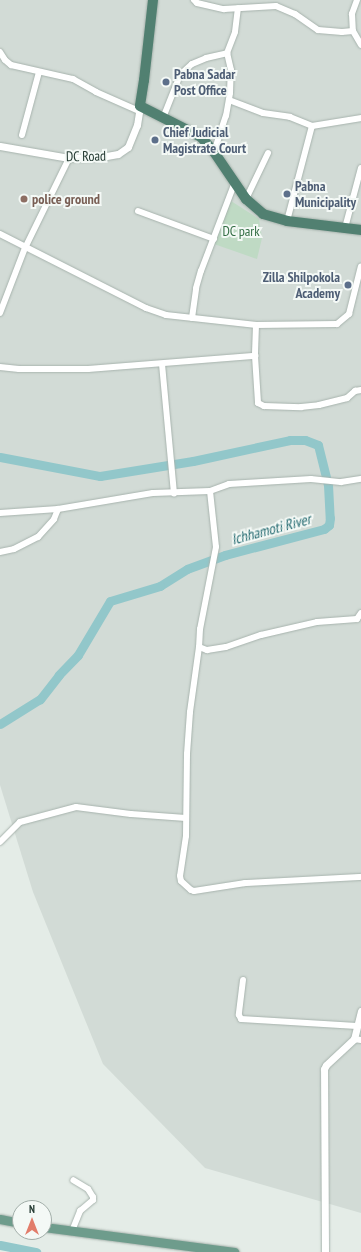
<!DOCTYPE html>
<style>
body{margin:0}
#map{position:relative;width:361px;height:1252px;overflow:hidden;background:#e4ece7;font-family:"PT Sans Narrow",sans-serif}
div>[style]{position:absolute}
.built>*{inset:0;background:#d2dbd6}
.green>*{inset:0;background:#bfdac4}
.river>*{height:9px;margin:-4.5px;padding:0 4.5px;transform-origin:4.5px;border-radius:4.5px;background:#92c7ca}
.roads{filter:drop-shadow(0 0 1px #a7b3ad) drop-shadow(0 0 1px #a7b3ad)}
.minor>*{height:6px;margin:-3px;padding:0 3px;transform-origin:3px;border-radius:3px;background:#fff}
.tertiary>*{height:7px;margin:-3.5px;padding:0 3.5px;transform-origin:3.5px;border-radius:3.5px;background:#fff}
.primary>*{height:9px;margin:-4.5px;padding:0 4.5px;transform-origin:4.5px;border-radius:4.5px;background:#6e9c8c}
.trunk>*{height:10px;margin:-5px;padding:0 5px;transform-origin:5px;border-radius:5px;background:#518071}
.dots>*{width:11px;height:11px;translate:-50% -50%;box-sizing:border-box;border:2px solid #f4f9f6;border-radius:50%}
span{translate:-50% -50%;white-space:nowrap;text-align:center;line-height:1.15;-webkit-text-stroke:4px #f4f9f6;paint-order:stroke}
.service-label{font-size:14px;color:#4e5e75;font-weight:700}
.left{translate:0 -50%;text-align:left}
.right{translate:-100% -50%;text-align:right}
.street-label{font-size:14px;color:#253b33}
.education-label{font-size:14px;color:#785e54;font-weight:700}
.park-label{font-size:14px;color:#346e45}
.water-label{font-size:15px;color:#266b71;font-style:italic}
.north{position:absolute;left:12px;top:1200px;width:40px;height:40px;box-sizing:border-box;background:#f4f9f6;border:1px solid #a1ada8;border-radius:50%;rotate:0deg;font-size:11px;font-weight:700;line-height:16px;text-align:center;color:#253b33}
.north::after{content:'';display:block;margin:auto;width:14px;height:18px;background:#e27d6b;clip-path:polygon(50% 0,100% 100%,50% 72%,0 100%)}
</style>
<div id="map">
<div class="built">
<i style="clip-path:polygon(0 0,361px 0,361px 1213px,205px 1168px,103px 1064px,33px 892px,0 785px)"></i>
</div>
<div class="green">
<i style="clip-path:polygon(231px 201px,259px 219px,262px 238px,257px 259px,214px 244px)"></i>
</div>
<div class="river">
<i style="left:0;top:457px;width:102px;rotate:10.8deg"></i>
<i style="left:100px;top:476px;width:94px;rotate:-9.2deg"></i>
<i style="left:193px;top:461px;width:99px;rotate:-12.2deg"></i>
<i style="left:290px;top:440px;width:15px"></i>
<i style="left:305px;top:440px;width:14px;rotate:21deg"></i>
<i style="left:318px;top:445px;width:41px;rotate:76deg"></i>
<i style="left:328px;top:485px;width:33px;rotate:87deg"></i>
<i style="left:330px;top:518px;width:7px;rotate:98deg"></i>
<i style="left:329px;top:525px;width:6px;rotate:141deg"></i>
<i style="left:324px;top:529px;width:102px;rotate:165.3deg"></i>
<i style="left:225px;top:555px;width:40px;rotate:159.8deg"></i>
<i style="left:187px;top:569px;width:32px;rotate:148deg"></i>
<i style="left:160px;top:586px;width:52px;rotate:163.3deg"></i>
<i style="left:110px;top:601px;width:63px;rotate:120.7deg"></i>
<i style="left:78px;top:655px;width:28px;rotate:134deg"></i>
<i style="left:59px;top:675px;width:31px;rotate:128deg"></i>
<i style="left:40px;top:699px;width:47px;rotate:148deg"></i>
<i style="left:0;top:1245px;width:37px;rotate:11deg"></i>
</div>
<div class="roads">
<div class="minor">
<i style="left:194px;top:0;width:4px;rotate:45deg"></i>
<i style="left:197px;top:3px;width:28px;rotate:13deg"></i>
<i style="left:224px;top:9px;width:52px;rotate:-3.3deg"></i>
<i style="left:276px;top:6px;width:21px;rotate:23deg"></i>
<i style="left:295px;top:14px;width:28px;rotate:35deg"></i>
<i style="left:318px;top:30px;width:24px;rotate:5deg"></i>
<i style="left:342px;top:32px;width:11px;rotate:-5deg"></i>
<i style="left:357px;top:0;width:15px;rotate:110deg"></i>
<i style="left:352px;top:14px;width:17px;rotate:87deg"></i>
<i style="left:353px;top:31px;width:16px;rotate:60deg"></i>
<i style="left:0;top:52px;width:9px;rotate:58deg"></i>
<i style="left:5px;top:60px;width:8px;rotate:40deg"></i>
<i style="left:11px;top:65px;width:64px;rotate:12.7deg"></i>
<i style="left:73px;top:79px;width:26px;rotate:29deg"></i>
<i style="left:96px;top:92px;width:47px;rotate:23.8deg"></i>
<i style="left:229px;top:100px;width:36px;rotate:21deg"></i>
<i style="left:263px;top:113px;width:27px;rotate:8deg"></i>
<i style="left:290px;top:117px;width:24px;rotate:22deg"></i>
<i style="left:312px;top:126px;width:50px;rotate:-9.3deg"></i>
<i style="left:163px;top:118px;width:46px;rotate:-68.4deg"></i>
<i style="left:180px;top:75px;width:16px;rotate:-43deg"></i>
<i style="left:192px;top:64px;width:15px;rotate:-23deg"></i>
<i style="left:206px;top:58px;width:22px;rotate:-13deg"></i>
<i style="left:227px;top:53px;width:22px;rotate:-69deg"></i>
<i style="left:235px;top:32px;width:24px;rotate:-83deg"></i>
<i style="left:22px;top:135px;width:65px;rotate:-74.9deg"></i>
<i style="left:214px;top:152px;width:38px;rotate:-72deg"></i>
<i style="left:226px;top:116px;width:23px;rotate:-80deg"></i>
<i style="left:230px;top:93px;width:23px;rotate:-88deg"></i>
<i style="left:231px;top:70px;width:17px;rotate:-103deg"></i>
<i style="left:246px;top:199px;width:51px;rotate:-64.4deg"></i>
<i style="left:138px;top:211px;width:81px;rotate:20.2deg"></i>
<i style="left:287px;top:221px;width:98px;rotate:-75.3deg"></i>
<i style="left:345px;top:228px;width:62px;rotate:-75.1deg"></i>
<i style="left:0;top:234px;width:164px;rotate:26.9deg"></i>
<i style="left:146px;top:308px;width:21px;rotate:19deg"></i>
<i style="left:166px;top:315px;width:91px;rotate:6.3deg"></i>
<i style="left:256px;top:325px;width:81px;rotate:-0.7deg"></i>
<i style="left:337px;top:324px;width:16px;rotate:-40deg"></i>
<i style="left:349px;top:314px;width:49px;rotate:-76deg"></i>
<i style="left:0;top:313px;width:70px;rotate:-69deg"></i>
<i style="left:25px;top:248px;width:100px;rotate:-63.9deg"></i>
<i style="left:192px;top:318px;width:30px;rotate:-82deg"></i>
<i style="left:196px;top:288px;width:18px;rotate:-74deg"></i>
<i style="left:201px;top:271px;width:95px;rotate:-69.1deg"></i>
<i style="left:256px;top:325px;width:31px;rotate:92deg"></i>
<i style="left:255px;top:356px;width:47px;rotate:86.3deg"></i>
<i style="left:258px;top:403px;width:7px;rotate:27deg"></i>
<i style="left:264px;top:406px;width:37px;rotate:2deg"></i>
<i style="left:301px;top:407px;width:18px;rotate:-6deg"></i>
<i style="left:319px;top:405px;width:29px;rotate:-14deg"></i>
<i style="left:347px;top:398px;width:11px;rotate:-41deg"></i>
<i style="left:355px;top:391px;width:6px;rotate:-9deg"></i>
<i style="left:162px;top:364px;width:130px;rotate:84.7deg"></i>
<i style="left:0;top:367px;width:19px;rotate:6deg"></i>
<i style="left:19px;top:369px;width:69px"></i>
<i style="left:88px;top:369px;width:168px;rotate:-4.5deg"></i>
<i style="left:210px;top:491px;width:56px;rotate:83.9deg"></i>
<i style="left:216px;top:547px;width:84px;rotate:101deg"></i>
<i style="left:200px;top:629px;width:18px;rotate:93deg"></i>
<i style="left:199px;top:647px;width:9px;rotate:21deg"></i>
<i style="left:207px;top:650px;width:19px;rotate:-9deg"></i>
<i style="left:226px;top:647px;width:37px;rotate:-19deg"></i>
<i style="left:261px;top:635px;width:57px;rotate:-13.1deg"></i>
<i style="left:317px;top:622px;width:40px;rotate:-4.3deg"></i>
<i style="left:357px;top:619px;width:7px;rotate:-56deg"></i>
<i style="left:0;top:513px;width:58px;rotate:-3.9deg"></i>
<i style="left:58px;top:509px;width:96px;rotate:-9.6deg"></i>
<i style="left:153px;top:493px;width:57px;rotate:-2deg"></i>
<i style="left:210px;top:491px;width:20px;rotate:-20deg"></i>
<i style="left:229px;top:484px;width:82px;rotate:-3.5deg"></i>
<i style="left:311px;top:479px;width:30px;rotate:6deg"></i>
<i style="left:341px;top:482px;width:20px;rotate:-9deg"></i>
<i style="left:0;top:552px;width:14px;rotate:-12deg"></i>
<i style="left:14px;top:549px;width:27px;rotate:-27deg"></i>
<i style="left:38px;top:537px;width:24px;rotate:-48deg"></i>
<i style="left:54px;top:519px;width:11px;rotate:-68deg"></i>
<i style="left:199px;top:647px;width:66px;rotate:97.9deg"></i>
<i style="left:190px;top:712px;width:42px;rotate:94.1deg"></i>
<i style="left:187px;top:754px;width:82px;rotate:90.7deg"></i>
<i style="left:186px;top:836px;width:40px;rotate:98.5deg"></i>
<i style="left:180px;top:876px;width:5px;rotate:79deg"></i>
<i style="left:181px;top:881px;width:13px;rotate:42deg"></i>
<i style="left:191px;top:890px;width:3px;rotate:18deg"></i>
<i style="left:194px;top:891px;width:52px;rotate:-8.9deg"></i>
<i style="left:245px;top:883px;width:116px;rotate:-3deg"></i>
<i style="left:0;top:842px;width:28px;rotate:-45deg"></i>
<i style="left:20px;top:822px;width:58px;rotate:-15deg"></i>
<i style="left:76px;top:807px;width:55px;rotate:7.3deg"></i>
<i style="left:131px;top:814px;width:55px;rotate:4.2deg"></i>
<i style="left:243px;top:980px;width:35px;rotate:97deg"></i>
<i style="left:239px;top:1015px;width:4px;rotate:63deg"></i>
<i style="left:241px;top:1019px;width:116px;rotate:3.5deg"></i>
<i style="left:354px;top:1039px;width:7px;rotate:8deg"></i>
<i style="left:72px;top:1231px;width:22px;rotate:-68deg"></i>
<i style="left:80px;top:1211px;width:17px;rotate:-40deg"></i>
<i style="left:93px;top:1200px;width:3px;rotate:-90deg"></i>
<i style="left:93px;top:1197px;width:9px;rotate:-122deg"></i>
<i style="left:88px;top:1189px;width:17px;rotate:-149deg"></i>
</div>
<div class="tertiary">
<i style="left:0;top:146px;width:70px;rotate:9.9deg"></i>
<i style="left:69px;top:158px;width:32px;rotate:-2deg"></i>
<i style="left:101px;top:157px;width:17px;rotate:-10deg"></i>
<i style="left:118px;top:154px;width:12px;rotate:-35deg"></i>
<i style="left:128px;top:147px;width:24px;rotate:-68deg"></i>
<i style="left:137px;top:125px;width:19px;rotate:-81deg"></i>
<i style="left:325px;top:1252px;width:183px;rotate:-90.3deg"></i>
<i style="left:324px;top:1069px;width:4px;rotate:-63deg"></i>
<i style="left:326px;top:1065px;width:38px;rotate:-43deg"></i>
<i style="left:354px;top:1039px;width:29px;rotate:-76deg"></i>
</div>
<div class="primary">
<i style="left:0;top:1219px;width:20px;rotate:11deg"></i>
<i style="left:44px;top:1227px;width:192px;rotate:7.5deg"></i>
</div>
<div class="trunk">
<i style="left:153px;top:0;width:81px;rotate:96.4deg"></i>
<i style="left:144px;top:80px;width:26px;rotate:99deg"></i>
<i style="left:140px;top:106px;width:68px;rotate:26.9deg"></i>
<i style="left:201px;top:137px;width:20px;rotate:49deg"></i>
<i style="left:214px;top:152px;width:57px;rotate:55.8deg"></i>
<i style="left:246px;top:199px;width:23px;rotate:41deg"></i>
<i style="left:263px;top:214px;width:25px;rotate:16deg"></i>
<i style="left:287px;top:221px;width:75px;rotate:6.9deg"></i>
</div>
</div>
<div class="dots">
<i style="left:166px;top:82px;background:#5c6f8a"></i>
<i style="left:155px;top:140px;background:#5c6f8a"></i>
<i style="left:287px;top:194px;background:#5c6f8a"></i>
<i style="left:24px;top:199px;background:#8d6e63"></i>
<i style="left:348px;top:285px;background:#5c6f8a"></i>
</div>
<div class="service-label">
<span class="left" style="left:174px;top:82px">Pabna Sadar<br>Post Office</span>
<span class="left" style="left:163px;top:140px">Chief Judicial<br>Magistrate Court</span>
<span class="left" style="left:295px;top:194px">Pabna<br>Municipality</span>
<span class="right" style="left:340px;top:285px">Zilla Shilpokola<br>Academy</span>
</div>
<div class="street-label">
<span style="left:86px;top:156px;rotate:-1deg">DC Road</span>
</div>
<div class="education-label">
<span class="left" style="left:32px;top:199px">police ground</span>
</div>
<div class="park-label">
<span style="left:241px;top:231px">DC park</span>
</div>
<div class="water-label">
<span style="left:271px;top:529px;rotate:-15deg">Ichhamoti River</span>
</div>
<div class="north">N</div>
</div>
